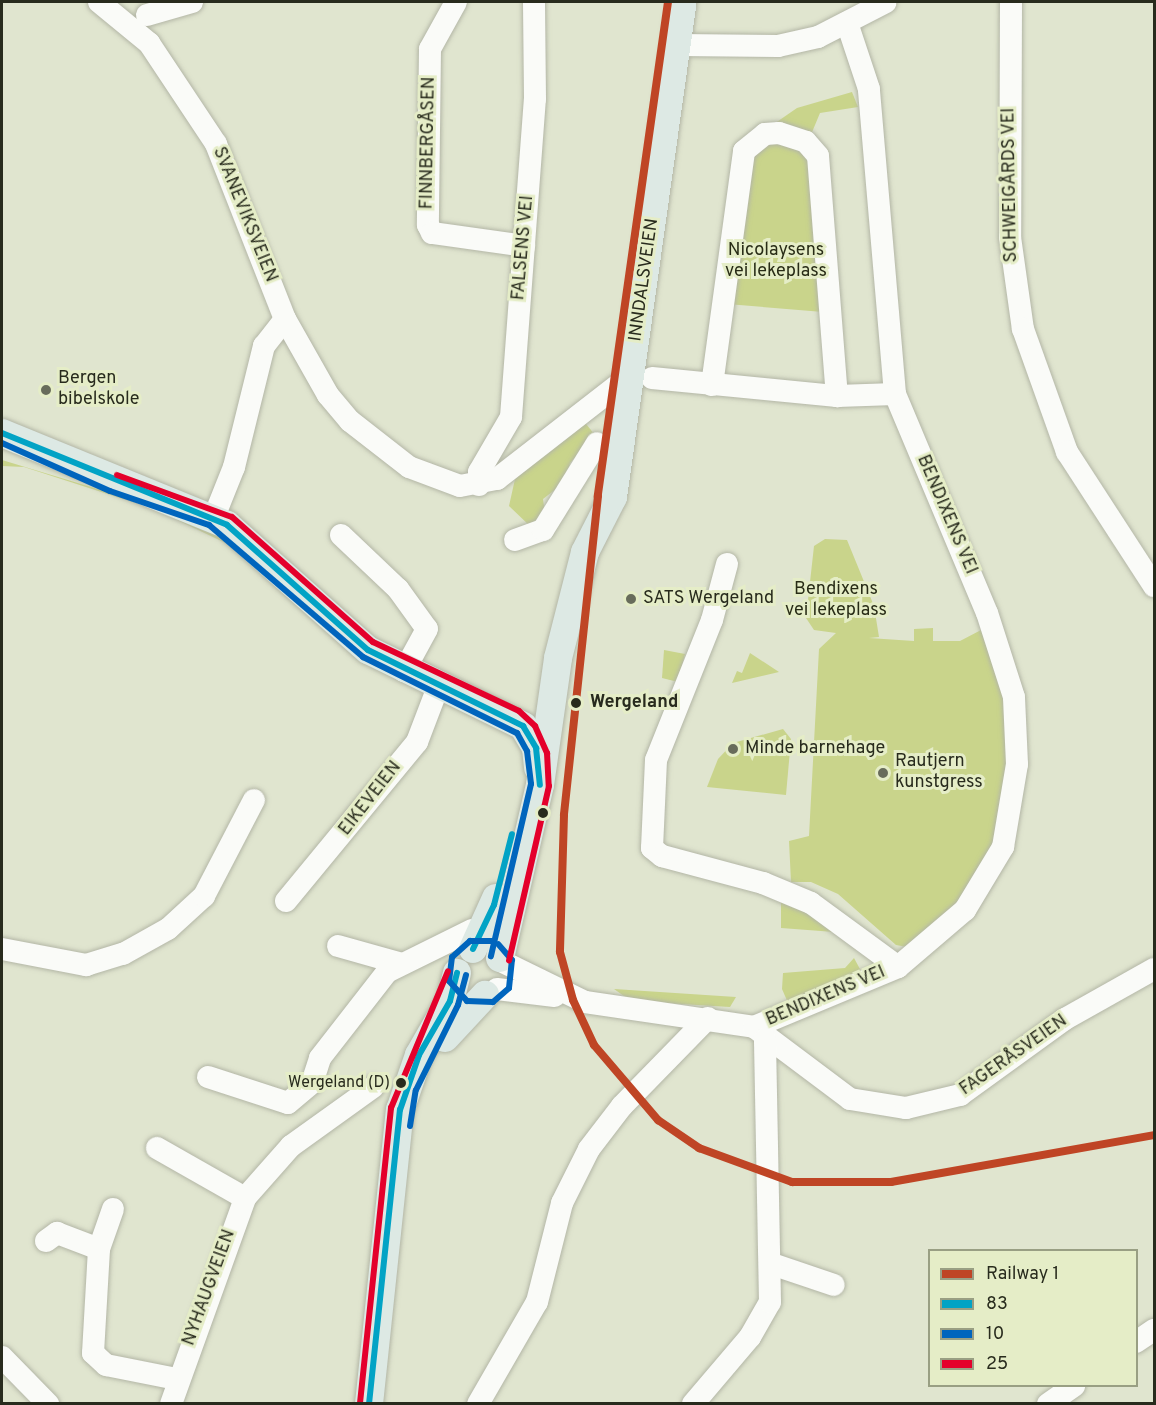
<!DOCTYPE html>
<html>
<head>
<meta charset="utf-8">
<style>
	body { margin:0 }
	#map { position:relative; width:1156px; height:1405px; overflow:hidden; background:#e0e5cf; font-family:Overpass,sans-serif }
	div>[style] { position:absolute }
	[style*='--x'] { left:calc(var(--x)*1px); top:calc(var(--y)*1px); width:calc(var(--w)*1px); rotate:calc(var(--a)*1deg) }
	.green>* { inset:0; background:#c9d48b }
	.roads { filter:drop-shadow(0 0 2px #b3b6a6) drop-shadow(0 0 2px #b3b6a6) }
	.minor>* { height:22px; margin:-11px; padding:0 11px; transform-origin:11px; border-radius:11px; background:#fafbf8 }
	.major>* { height:28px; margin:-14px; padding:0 14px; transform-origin:14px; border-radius:14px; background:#dde9e4 }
	.bus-1>* { height:6px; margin:-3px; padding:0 3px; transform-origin:3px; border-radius:3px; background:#02a3c5 }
	.bus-2>* { height:6px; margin:-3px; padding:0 3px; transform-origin:3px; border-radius:3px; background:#0065bd }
	.bus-3>* { height:6px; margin:-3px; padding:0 3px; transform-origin:3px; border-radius:3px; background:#e4002b }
	.rail-1>* { height:8px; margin:-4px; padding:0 4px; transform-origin:4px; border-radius:4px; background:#bf4525 }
	.dots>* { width:16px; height:16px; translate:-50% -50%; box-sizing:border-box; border:3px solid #e5edc7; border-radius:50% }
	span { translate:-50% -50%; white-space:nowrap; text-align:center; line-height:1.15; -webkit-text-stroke:6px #e5edc7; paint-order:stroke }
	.bus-label { font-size:16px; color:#282b1d }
	.right { translate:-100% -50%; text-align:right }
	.street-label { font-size:18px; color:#282b1d }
	.park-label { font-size:18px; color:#282c16 }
	.poi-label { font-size:18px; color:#282b1d }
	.left { translate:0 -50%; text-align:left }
	.stop-label { font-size:18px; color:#282b1d; font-weight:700 }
	.frame { position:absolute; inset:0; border:3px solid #282b1d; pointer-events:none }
	.legend { position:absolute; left:928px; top:1249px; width:210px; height:138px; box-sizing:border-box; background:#e5edc7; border:2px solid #999f83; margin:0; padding:8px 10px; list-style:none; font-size:18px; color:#282b1d }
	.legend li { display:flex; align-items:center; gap:12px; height:30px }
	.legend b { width:30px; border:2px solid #999f83 }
</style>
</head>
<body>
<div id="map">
	<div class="green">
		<i style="clip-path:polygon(852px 92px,858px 107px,820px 113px,810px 137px,768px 128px,797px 108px)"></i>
		<i style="clip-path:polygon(779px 143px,810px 155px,823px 312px,727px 304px,746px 169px,758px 147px)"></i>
		<i style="clip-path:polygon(582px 419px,595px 435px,570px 463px,565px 482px,543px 499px,545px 513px,531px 527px,509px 506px,515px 479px)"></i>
		<i style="clip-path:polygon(2px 460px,167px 510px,203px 526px,234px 547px,154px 509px,24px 467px,2px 466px)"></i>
		<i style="clip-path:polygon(825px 539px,847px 540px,874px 606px,879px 637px,869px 638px,914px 641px,914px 629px,933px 628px,933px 641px,960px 641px,983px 629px,1004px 699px,1009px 743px,1001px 828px,963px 903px,907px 947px,896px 945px,838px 894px,811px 882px,791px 882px,789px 841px,809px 836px,819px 649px,836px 633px,814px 630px,806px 618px,814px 546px)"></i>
		<i style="clip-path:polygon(664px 650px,685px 654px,678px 682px,662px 678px)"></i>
		<i style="clip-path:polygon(750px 653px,779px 672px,732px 683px,737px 671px,742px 673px)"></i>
		<i style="clip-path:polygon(783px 729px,791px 739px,786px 795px,707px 787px,718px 759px,733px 743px)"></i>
		<i style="clip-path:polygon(781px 901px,804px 908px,834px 932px,781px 928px)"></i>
		<i style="clip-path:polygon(854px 958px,861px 971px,789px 1005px,782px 989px,783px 973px,845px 968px)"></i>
		<i style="clip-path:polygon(614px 989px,736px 997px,730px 1007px,631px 1001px)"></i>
	</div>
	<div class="roads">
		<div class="minor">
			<i style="--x:99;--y:2;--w:65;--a:39.4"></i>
			<i style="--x:149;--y:43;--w:121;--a:56.4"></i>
			<i style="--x:216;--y:144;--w:188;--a:68.5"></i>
			<i style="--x:285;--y:319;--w:87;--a:60.5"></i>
			<i style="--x:328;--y:395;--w:34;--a:50"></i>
			<i style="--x:350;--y:421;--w:75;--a:37.9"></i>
			<i style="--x:409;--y:467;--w:54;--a:20.4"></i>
			<i style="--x:460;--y:486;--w:38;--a:-11"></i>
			<i style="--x:497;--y:479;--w:172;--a:-37.9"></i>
			<i style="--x:456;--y:2;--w:54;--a:119"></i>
			<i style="--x:430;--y:49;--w:176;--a:90.7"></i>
			<i style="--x:428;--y:225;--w:9;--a:63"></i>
			<i style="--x:432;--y:233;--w:93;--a:8"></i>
			<i style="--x:1011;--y:2;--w:235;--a:90.2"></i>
			<i style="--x:1010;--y:237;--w:93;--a:82"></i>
			<i style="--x:1023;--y:329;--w:131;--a:70.3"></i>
			<i style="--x:1067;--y:452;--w:160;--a:57"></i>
			<i style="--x:147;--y:15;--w:47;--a:-16.1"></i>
			<i style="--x:678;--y:45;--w:100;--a:0.6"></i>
			<i style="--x:778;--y:46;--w:41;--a:-12.7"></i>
			<i style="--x:818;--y:37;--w:76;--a:-27.2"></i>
			<i style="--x:652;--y:378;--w:186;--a:5.6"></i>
			<i style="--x:837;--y:396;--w:58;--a:-2"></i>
			<i style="--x:712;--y:385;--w:236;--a:-82.2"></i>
			<i style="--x:744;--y:151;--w:27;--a:-39"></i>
			<i style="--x:765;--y:134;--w:14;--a:-4"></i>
			<i style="--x:779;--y:133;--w:28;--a:18"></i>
			<i style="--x:806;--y:142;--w:18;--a:49"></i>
			<i style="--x:818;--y:156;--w:241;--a:85.5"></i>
			<i style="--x:479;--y:485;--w:13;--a:-90"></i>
			<i style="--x:479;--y:472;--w:64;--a:-59.8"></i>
			<i style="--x:511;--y:417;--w:319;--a:-85.7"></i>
			<i style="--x:535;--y:99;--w:97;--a:-90.6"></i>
			<i style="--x:214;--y:517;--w:54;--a:-68.2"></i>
			<i style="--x:234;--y:467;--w:125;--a:-76.1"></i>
			<i style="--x:264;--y:346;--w:34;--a:-52"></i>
			<i style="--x:341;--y:535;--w:79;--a:43.5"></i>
			<i style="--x:398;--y:589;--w:49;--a:54.1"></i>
			<i style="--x:427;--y:629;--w:48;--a:118.7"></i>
			<i style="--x:515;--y:540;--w:30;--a:-20"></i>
			<i style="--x:543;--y:530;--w:102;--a:-58.2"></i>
			<i style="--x:727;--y:564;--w:58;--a:105"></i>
			<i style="--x:712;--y:620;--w:151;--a:111.8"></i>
			<i style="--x:656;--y:760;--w:88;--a:92.6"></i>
			<i style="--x:652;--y:848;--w:13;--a:39"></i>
			<i style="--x:662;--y:856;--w:105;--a:15"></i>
			<i style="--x:763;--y:883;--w:52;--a:22.6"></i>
			<i style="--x:811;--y:903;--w:108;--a:36.3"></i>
			<i style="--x:286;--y:901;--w:206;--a:-50.5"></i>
			<i style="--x:417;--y:742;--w:59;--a:-69.1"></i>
			<i style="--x:338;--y:946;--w:66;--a:15.7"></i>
			<i style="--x:2;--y:949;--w:86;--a:10.8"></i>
			<i style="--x:86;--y:965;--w:39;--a:-17"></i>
			<i style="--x:123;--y:954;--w:51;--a:-29.1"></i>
			<i style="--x:168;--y:929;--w:49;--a:-42.5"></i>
			<i style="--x:204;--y:896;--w:108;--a:-62.5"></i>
			<i style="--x:503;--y:962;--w:91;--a:26"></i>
			<i style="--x:585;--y:1002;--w:171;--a:8.4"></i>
			<i style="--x:754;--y:1027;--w:120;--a:36.9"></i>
			<i style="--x:850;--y:1099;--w:57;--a:9.1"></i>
			<i style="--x:906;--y:1108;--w:56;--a:-13.5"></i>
			<i style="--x:960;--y:1095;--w:130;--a:-35.9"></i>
			<i style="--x:1065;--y:1019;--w:102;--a:-29.3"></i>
			<i style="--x:497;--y:989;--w:58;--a:6.9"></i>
			<i style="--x:754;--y:1027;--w:156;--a:-22.6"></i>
			<i style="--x:898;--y:967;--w:88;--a:-40.4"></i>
			<i style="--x:965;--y:910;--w:74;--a:-58.9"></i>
			<i style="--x:1003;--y:847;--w:84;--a:-80.4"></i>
			<i style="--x:1017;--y:764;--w:67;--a:-92.6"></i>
			<i style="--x:1014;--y:697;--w:88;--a:-107.8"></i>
			<i style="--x:987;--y:613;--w:238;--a:-112.8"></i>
			<i style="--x:895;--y:394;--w:306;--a:-94.9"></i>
			<i style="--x:869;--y:89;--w:70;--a:-108.4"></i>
			<i style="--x:208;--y:1077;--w:84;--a:18"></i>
			<i style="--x:288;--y:1103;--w:31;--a:-40"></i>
			<i style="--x:312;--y:1083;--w:26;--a:-72"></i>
			<i style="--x:320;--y:1058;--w:109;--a:-52.1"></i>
			<i style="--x:387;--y:972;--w:95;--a:-26.3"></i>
			<i style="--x:157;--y:1148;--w:101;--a:29.6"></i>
			<i style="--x:113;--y:1209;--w:42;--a:109.3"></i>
			<i style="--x:99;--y:1249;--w:104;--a:93.3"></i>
			<i style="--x:93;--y:1353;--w:18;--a:43"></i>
			<i style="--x:106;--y:1365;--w:72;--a:11.2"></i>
			<i style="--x:46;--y:1241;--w:14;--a:-36"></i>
			<i style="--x:57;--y:1233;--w:45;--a:20.9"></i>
			<i style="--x:772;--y:1264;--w:65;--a:18.7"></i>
			<i style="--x:1136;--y:1342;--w:22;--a:-34"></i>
			<i style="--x:2;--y:1357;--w:66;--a:45.6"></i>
			<i style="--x:171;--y:1404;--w:219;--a:-70.2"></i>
			<i style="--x:245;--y:1198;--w:69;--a:-48.5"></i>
			<i style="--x:291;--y:1146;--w:101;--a:-35.7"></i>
			<i style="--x:478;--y:1404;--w:118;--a:-60"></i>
			<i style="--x:537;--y:1302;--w:102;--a:-75.8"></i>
			<i style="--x:562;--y:1203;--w:60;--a:-63.4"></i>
			<i style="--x:589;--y:1149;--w:54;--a:-52.5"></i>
			<i style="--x:622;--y:1106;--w:123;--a:-45.7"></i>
			<i style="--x:693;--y:1404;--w:88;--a:-49.6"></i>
			<i style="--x:750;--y:1337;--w:40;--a:-60.3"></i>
			<i style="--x:770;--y:1302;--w:263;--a:-91.1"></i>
			<i style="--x:1048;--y:1404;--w:32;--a:-35"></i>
		</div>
		<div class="major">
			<i style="--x:2;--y:433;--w:243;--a:22.2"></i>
			<i style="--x:227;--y:525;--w:188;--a:41.6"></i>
			<i style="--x:368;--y:650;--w:173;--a:26.1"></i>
			<i style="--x:523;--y:726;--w:26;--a:59"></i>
			<i style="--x:536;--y:748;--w:20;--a:84"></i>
			<i style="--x:473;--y:949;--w:56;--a:-65.7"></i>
			<i style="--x:500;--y:958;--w:178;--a:-77"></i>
			<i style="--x:540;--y:785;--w:128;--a:-81.9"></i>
			<i style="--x:558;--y:658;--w:109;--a:-75.7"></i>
			<i style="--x:585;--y:552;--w:62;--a:-63"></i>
			<i style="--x:613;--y:497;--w:500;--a:-82"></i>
			<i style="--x:445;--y:1038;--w:59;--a:-47.1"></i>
			<i style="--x:369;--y:1404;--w:296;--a:-84"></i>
			<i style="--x:400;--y:1110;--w:58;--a:-70.9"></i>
			<i style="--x:419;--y:1055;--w:62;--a:-60.1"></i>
			<i style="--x:450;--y:1001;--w:29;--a:-76"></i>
		</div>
	</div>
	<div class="bus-1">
		<i style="--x:2;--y:433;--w:243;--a:22.2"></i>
		<i style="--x:227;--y:525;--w:188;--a:41.6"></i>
		<i style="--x:368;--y:650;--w:173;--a:26.1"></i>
		<i style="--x:523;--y:726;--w:26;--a:59"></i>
		<i style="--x:536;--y:748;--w:37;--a:84"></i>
		<i style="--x:473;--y:949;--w:49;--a:-64.5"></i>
		<i style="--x:494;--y:905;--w:73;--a:-75.8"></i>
		<i style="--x:369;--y:1404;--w:296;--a:-84"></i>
		<i style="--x:400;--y:1110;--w:58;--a:-70.9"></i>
		<i style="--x:419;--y:1055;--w:62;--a:-60.1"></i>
		<i style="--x:450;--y:1001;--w:29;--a:-76"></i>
	</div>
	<div class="bus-2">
		<i style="--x:2;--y:443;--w:118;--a:24"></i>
		<i style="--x:110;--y:491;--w:105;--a:19"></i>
		<i style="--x:209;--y:525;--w:203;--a:40.6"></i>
		<i style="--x:363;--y:657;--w:172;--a:26.3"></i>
		<i style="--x:517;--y:733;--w:21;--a:61"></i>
		<i style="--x:527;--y:751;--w:33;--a:83"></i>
		<i style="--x:531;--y:784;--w:177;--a:103.1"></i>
		<i style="--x:493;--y:941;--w:23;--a:180"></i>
		<i style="--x:470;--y:941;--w:24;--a:138"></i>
		<i style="--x:452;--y:957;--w:24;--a:97"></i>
		<i style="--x:449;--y:981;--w:27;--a:48"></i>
		<i style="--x:467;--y:1001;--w:26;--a:2"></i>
		<i style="--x:493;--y:1002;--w:21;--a:-41"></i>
		<i style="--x:509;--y:988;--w:28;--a:-84"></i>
		<i style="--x:512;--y:960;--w:21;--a:-131"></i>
		<i style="--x:410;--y:1126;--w:36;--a:-81"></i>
		<i style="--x:416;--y:1090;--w:95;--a:-63.7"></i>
		<i style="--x:458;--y:1005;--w:31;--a:-75"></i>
	</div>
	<div class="bus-3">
		<i style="--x:117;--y:475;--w:122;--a:20.1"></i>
		<i style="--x:232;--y:517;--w:188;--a:41.6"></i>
		<i style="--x:373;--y:642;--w:161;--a:25.3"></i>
		<i style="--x:519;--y:711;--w:22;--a:43"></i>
		<i style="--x:535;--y:726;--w:30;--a:66"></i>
		<i style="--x:547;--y:753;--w:33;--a:87"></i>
		<i style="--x:549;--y:786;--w:179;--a:102.9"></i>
		<i style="--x:360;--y:1403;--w:297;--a:-84"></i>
		<i style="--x:391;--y:1108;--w:148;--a:-67.4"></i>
	</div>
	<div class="rail-1">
		<i style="--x:668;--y:2;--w:499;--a:98.1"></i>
		<i style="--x:598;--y:496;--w:321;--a:96.1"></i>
		<i style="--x:564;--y:815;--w:137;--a:91.7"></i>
		<i style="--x:560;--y:952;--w:50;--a:74.8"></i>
		<i style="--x:573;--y:1000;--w:50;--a:65"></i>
		<i style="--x:594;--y:1045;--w:99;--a:49.5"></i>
		<i style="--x:658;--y:1120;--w:50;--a:34.3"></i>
		<i style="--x:699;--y:1148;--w:99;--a:20.1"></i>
		<i style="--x:792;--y:1182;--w:99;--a:0"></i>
		<i style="--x:891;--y:1182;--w:267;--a:-10.1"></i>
	</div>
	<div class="dots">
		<i style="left:46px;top:390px;background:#686c5b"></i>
		<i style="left:631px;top:599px;background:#686c5b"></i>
		<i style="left:576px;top:703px;background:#282b1d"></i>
		<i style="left:733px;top:749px;background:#686c5b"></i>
		<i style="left:883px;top:773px;background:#686c5b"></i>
		<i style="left:543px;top:813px;background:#282b1d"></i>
		<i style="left:401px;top:1083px;background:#282b1d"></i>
	</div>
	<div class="bus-label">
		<span class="right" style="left:390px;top:1083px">Wergeland (D)</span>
	</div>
	<div class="street-label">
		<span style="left:429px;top:143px;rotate:-89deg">FINNBERGÅSEN</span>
		<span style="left:1011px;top:185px;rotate:-91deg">SCHWEIGÅRDS VEI</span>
		<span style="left:244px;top:215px;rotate:68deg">SVANEVIKSVEIEN</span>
		<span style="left:524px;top:248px;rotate:-85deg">FALSENS VEI</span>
		<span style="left:645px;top:280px;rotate:-82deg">INNDALSVEIEN</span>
		<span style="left:946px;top:515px;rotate:67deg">BENDIXENS VEI</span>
		<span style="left:371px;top:799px;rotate:-52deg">EIKEVEIEN</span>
		<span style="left:826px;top:997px;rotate:-23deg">BENDIXENS VEI</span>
		<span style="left:1014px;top:1056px;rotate:-35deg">FAGERÅSVEIEN</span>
		<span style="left:210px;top:1288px;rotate:-70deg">NYHAUGVEIEN</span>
	</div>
	<div class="park-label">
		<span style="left:776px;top:262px">Nicolaysens<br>vei lekeplass</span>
		<span style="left:836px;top:601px">Bendixens<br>vei lekeplass</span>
	</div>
	<div class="poi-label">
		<span class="left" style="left:58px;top:390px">Bergen<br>bibelskole</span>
		<span class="left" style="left:643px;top:599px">SATS Wergeland</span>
		<span class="left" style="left:745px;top:749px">Minde barnehage</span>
		<span class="left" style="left:895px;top:773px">Rautjern<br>kunstgress</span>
	</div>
	<div class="stop-label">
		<span class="left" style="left:590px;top:703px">Wergeland</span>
	</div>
	<div class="frame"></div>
	<ul class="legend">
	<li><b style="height:8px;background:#bf4525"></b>Railway 1</li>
	<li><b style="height:8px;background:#02a3c5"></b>83</li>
	<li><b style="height:8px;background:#0065bd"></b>10</li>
	<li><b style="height:8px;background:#e4002b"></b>25</li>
	</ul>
</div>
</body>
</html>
